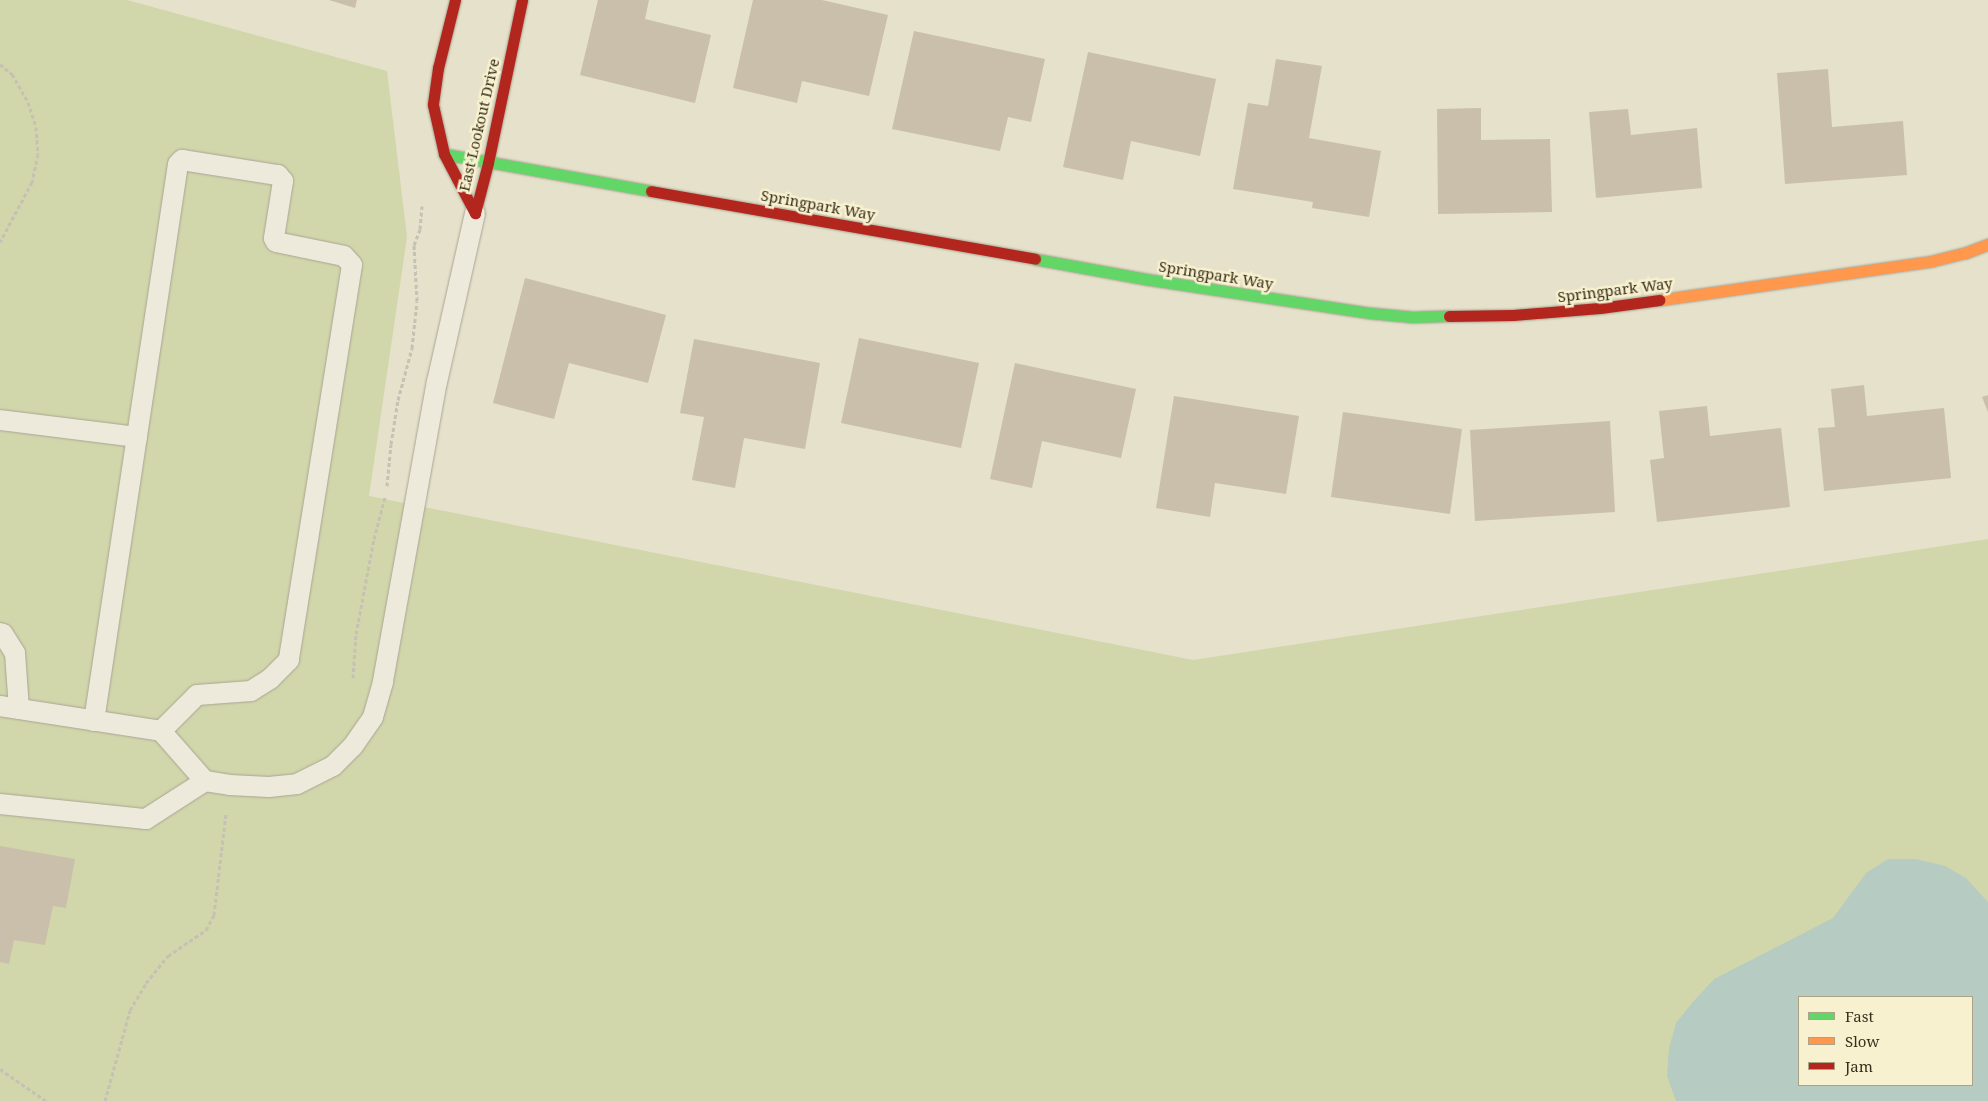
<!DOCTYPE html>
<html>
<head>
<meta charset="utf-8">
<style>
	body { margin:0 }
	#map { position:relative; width:1988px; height:1101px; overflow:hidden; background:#e5e1ca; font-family:"Noto Serif",serif }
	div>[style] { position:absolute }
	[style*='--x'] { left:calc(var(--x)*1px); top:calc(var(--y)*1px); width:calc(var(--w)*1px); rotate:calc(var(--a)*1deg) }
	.green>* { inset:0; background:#d1d7ab }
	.water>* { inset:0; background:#b6cbc1 }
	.building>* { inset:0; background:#cabfab }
	.path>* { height:3px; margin-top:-1.5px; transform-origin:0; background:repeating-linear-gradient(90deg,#c5c1b3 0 4px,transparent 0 6.5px) }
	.roads { filter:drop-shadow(0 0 1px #aaa494) drop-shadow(0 0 1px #aaa494) }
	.lane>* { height:20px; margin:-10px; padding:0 10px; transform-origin:10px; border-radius:10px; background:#edeadc }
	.fast>* { height:11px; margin:-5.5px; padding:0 5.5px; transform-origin:5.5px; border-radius:5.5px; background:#63d668 }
	.slow>* { height:11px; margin:-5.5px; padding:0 5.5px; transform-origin:5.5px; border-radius:5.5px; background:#ff974d }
	.jam>* { height:11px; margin:-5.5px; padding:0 5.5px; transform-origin:5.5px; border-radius:5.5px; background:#b3261e }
	span { translate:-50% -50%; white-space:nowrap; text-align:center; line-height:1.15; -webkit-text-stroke:5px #f8f1cf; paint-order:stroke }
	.street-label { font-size:15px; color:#392e1b }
	.legend { position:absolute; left:1798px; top:996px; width:175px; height:90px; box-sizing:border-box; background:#f8f1cf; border:1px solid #aca387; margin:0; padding:6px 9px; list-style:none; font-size:15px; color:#392e1b }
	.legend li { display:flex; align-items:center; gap:10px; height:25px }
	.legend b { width:25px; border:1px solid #aca387 }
</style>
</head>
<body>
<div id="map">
	<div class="green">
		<i style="clip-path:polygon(evenodd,0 0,127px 0,387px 71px,407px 237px,369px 496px,1193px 660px,1988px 539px,1988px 1101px,0 1101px,0 0,1799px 997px,1972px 997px,1972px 1085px,1799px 1085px,1799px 997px)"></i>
	</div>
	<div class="water">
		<i style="clip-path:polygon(evenodd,1888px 859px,1916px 859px,1945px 866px,1966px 878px,1988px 902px,1988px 1101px,1676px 1101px,1667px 1076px,1669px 1048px,1676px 1023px,1692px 1003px,1714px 979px,1833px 918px,1866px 873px,1888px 859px,1799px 997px,1972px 997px,1972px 1085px,1799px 1085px,1799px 997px)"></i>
	</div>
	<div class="building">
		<i style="clip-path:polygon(329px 0,357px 0,355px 8px)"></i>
		<i style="clip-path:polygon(598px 0,649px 0,645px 19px,711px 35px,695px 103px,580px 75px)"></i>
		<i style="clip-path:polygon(753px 0,822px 0,888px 15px,869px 96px,802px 81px,797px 103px,733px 88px)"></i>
		<i style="clip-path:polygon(914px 31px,1045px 59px,1031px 122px,1008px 117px,1000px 151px,892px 129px)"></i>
		<i style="clip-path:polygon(1088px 52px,1216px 79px,1200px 156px,1131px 141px,1123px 180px,1063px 167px)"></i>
		<i style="clip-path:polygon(1276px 59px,1322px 66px,1309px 138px,1381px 151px,1369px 217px,1312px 208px,1313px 202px,1233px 189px,1248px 103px,1268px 106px)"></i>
		<i style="clip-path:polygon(1828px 69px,1832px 127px,1903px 121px,1907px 175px,1785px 184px,1777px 73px)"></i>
		<i style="clip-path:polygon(1481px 108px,1481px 140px,1550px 139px,1552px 212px,1438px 214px,1437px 109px)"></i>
		<i style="clip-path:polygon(1628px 109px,1631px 135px,1697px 128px,1702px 188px,1596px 198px,1589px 112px)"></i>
		<i style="clip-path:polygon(525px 278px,666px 315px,648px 383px,569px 363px,554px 419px,493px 403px)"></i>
		<i style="clip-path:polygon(859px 338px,979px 363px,961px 448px,841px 423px)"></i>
		<i style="clip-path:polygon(694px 339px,820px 363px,805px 449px,744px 438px,735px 488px,692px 480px,704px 417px,680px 413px)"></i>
		<i style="clip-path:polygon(1015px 363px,1136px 389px,1121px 458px,1042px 441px,1032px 488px,990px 479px)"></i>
		<i style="clip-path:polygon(1864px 385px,1867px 416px,1944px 408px,1951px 478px,1824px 491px,1818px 428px,1835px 427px,1831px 389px)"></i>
		<i style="clip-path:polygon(1988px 395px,1988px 412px,1982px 397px)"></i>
		<i style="clip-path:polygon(1174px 396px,1299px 416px,1286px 494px,1215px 483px,1210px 517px,1156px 508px)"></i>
		<i style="clip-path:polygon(1707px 406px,1710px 436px,1781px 428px,1790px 507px,1657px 522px,1650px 460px,1664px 458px,1659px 411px)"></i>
		<i style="clip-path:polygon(1343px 412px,1462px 429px,1450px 514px,1331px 497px)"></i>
		<i style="clip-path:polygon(1610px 421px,1615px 512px,1475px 521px,1470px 430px)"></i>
		<i style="clip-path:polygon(0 846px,75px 859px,66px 908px,53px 906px,45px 945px,14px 940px,9px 964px,0 962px)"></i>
	</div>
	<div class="path">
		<i style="--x:0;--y:64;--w:16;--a:40"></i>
		<i style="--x:12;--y:74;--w:32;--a:60"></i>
		<i style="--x:28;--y:102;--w:26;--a:72"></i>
		<i style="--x:36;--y:127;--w:27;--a:86"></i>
		<i style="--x:38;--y:154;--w:29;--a:102"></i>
		<i style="--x:32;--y:182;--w:68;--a:118.1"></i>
		<i style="--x:387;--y:486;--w:42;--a:-84.6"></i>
		<i style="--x:391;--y:444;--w:45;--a:-81"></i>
		<i style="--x:398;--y:400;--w:54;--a:-74.9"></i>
		<i style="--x:412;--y:348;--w:47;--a:-83.9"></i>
		<i style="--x:417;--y:301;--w:56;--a:-93.1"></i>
		<i style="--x:414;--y:245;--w:17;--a:-69"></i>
		<i style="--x:420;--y:229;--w:23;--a:-85"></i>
		<i style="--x:353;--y:678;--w:44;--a:-86.1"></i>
		<i style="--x:356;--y:634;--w:97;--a:-79.3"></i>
		<i style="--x:374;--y:539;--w:43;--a:-75.3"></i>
		<i style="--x:0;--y:1069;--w:56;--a:34.8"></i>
		<i style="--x:105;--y:1101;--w:94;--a:-74.6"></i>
		<i style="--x:130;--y:1010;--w:31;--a:-59"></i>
		<i style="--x:146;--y:983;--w:35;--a:-51"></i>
		<i style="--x:168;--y:956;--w:46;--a:-34.4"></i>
		<i style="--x:206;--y:930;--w:17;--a:-62"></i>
		<i style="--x:214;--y:915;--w:103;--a:-83.3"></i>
	</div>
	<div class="roads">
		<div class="lane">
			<i style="--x:0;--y:420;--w:138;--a:7.1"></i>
			<i style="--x:0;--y:633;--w:3;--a:18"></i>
			<i style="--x:3;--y:634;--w:22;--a:58"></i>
			<i style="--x:15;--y:653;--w:56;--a:85.9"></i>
			<i style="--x:0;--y:706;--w:163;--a:8.8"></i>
			<i style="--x:161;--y:731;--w:67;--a:48.7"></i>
			<i style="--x:205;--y:781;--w:25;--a:9"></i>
			<i style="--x:230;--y:785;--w:39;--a:3"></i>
			<i style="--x:269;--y:787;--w:28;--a:-6"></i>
			<i style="--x:297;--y:784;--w:40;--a:-26.6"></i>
			<i style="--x:333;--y:766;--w:28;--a:-45"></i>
			<i style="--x:353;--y:746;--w:35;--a:-55"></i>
			<i style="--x:373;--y:717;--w:37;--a:-74"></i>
			<i style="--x:383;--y:681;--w:304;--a:-79.8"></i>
			<i style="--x:437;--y:382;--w:173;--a:-77.3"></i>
			<i style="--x:94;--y:721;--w:563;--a:-81.42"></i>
			<i style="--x:178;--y:164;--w:6;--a:-45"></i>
			<i style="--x:182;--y:160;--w:97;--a:8.9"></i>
			<i style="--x:278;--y:175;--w:8;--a:50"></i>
			<i style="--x:283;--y:181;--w:58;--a:99"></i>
			<i style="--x:274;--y:238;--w:4;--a:63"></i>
			<i style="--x:276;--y:242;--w:69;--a:11.6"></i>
			<i style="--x:344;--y:256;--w:12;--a:48"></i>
			<i style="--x:352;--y:265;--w:400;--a:99.1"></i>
			<i style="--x:289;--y:660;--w:27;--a:135"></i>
			<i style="--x:270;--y:679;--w:22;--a:148"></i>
			<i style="--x:251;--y:691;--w:54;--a:175.8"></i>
			<i style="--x:197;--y:695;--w:51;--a:135"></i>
			<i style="--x:0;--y:804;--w:147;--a:5.9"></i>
			<i style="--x:146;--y:819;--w:70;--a:-32.8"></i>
		</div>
		<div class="fast">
			<i style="--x:444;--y:154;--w:210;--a:10.1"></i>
			<i style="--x:1035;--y:259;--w:112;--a:10.3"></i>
			<i style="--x:1145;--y:279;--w:228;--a:8.6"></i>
			<i style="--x:1370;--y:313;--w:43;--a:5.3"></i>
			<i style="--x:1413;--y:317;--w:36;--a:-2"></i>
		</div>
		<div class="slow">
			<i style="--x:1659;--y:300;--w:276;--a:-8.1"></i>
			<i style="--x:1932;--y:261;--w:34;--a:-14"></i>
			<i style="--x:1965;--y:253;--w:25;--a:-21"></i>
		</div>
		<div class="jam">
			<i style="--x:455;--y:0;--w:70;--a:104"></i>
			<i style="--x:438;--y:68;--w:37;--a:98"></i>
			<i style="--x:433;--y:105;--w:50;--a:77.3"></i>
			<i style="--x:444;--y:154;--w:67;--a:62.3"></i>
			<i style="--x:651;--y:191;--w:390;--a:10"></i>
			<i style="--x:475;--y:213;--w:52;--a:-75.4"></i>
			<i style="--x:488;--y:163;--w:167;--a:-78.2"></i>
			<i style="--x:1449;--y:316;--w:64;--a:-0.9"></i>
			<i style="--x:1513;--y:315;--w:87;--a:-4.6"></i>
			<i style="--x:1600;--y:308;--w:60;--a:-7.7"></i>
		</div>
	</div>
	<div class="street-label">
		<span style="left:479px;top:125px;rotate:-77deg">East Lookout Drive</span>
		<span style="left:818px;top:205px;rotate:10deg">Springpark Way</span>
		<span style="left:1216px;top:275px;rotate:9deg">Springpark Way</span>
		<span style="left:1615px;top:290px;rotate:-7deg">Springpark Way</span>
	</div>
	<ul class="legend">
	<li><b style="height:6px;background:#63d668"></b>Fast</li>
	<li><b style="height:6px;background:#ff974d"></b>Slow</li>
	<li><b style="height:6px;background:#b3261e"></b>Jam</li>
	</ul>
</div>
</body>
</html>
